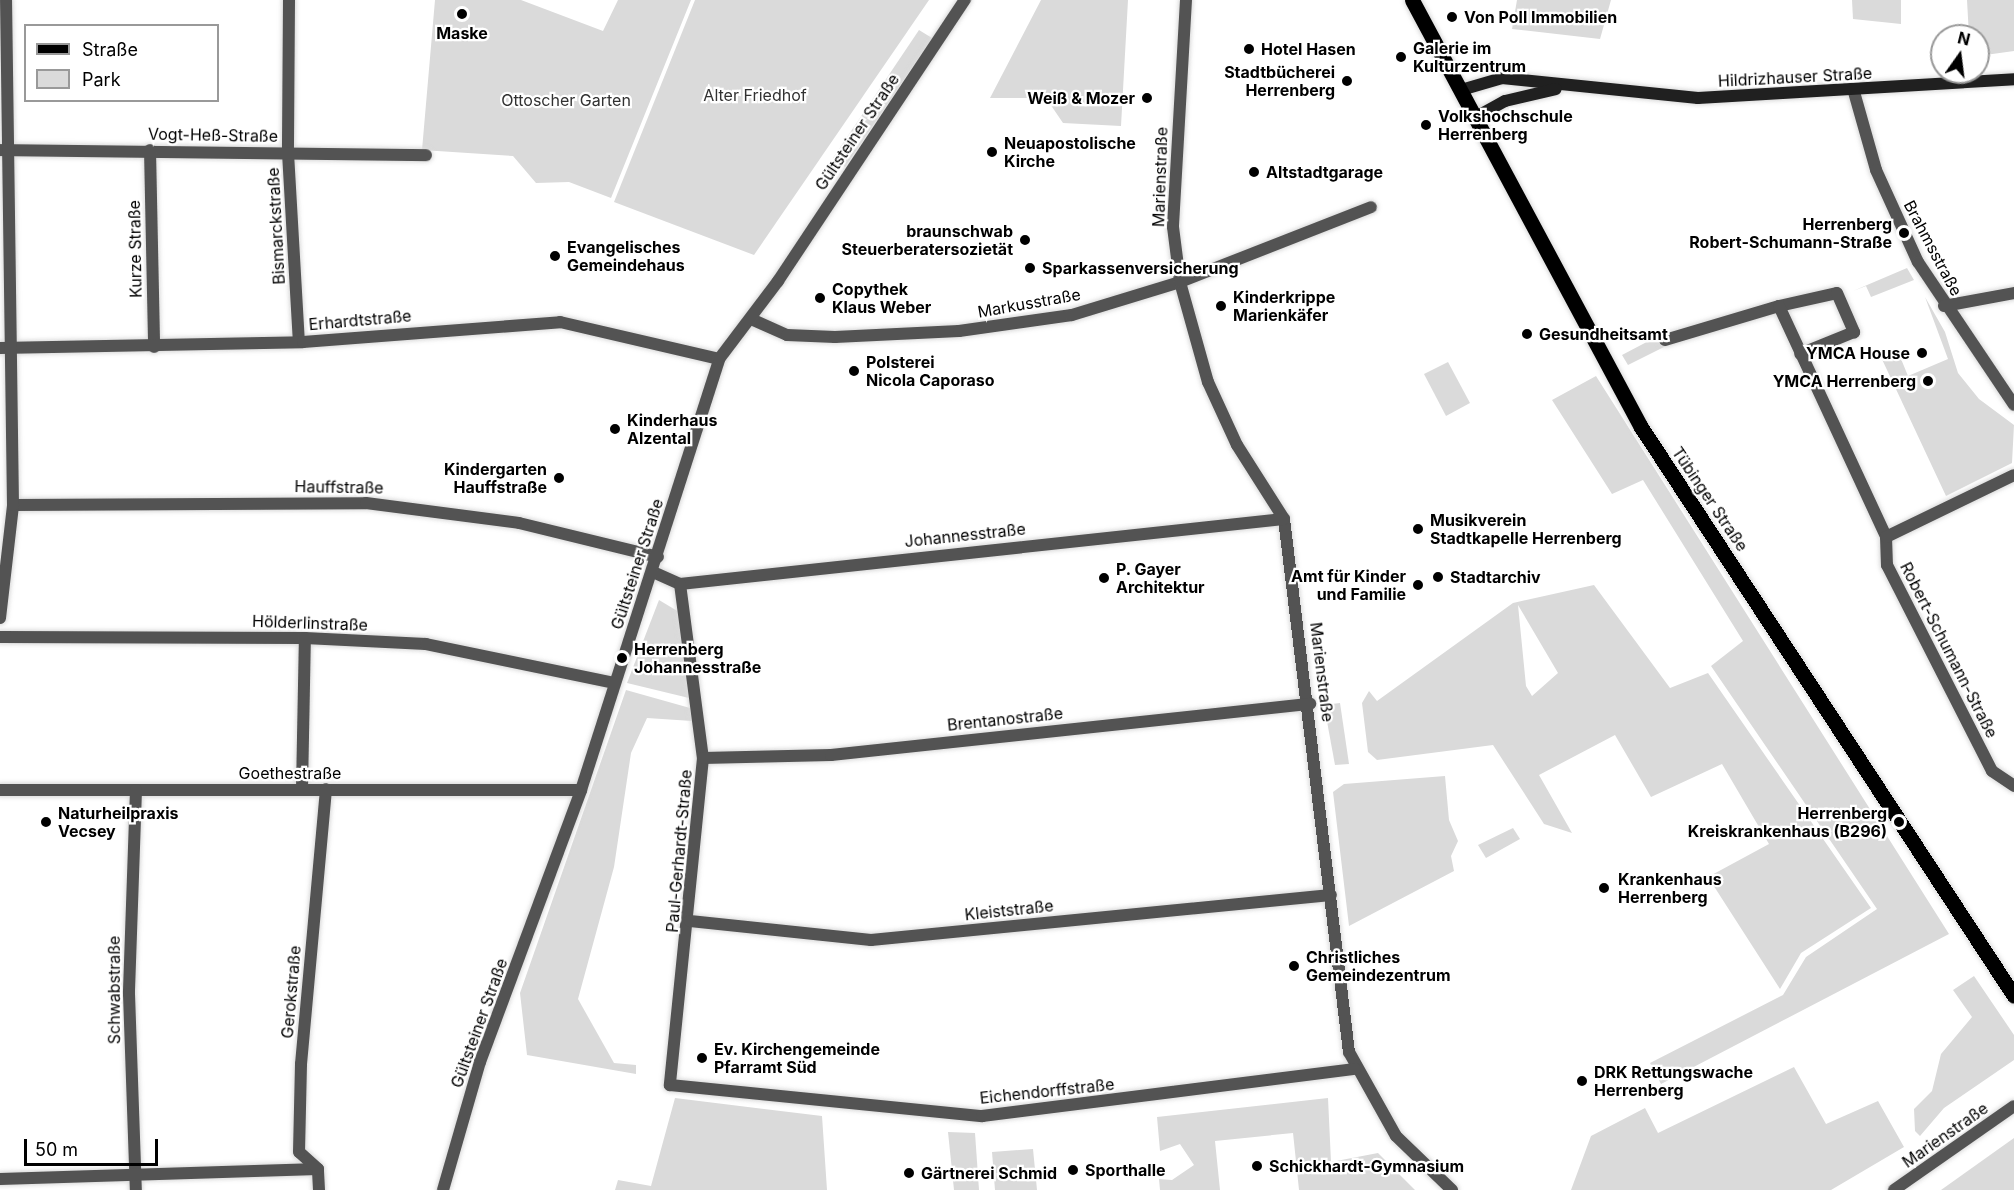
<!DOCTYPE html>
<html>
<head>
<meta charset="utf-8">
<style>
	body { margin:0 }
	#map { position:relative; width:2014px; height:1190px; overflow:hidden; background:#fff; font-family:Inter,sans-serif }
	div>[style] { position:absolute }
	[style*='--x'] { left:calc(var(--x)*1px); top:calc(var(--y)*1px); width:calc(var(--w)*1px); rotate:calc(var(--a)*1deg) }
	.green>* { inset:0; background:#dadada }
	.roads { filter:drop-shadow(0 0 2px #dbdbdb) drop-shadow(0 0 2px #dbdbdb) }
	.street>* { height:12px; margin:-6px; padding:0 6px; transform-origin:6px; border-radius:6px; background:#535353 }
	.secondary>* { height:12px; margin:-6px; padding:0 6px; transform-origin:6px; border-radius:6px; background:#202020 }
	.primary>* { height:15px; margin:-7.5px; padding:0 7.5px; transform-origin:7.5px; border-radius:7.5px; background:#000 }
	.dots>* { width:16px; height:16px; translate:-50% -50%; box-sizing:border-box; border:3px solid #fff; border-radius:50% }
	span { translate:-50% -50%; white-space:nowrap; text-align:center; line-height:1.15; -webkit-text-stroke:4.5px #fff; paint-order:stroke }
	.poi-label { font-size:16px; color:#000; font-weight:700 }
	.left { translate:0 -50%; text-align:left }
	.right { translate:-100% -50%; text-align:right }
	.street-label { font-size:16px; color:#000 }
	.park-label { font-size:16px; color:#313131 }
	.legend { position:absolute; left:24px; top:24px; width:195px; height:78px; box-sizing:border-box; background:#fff; border:2px solid #999; margin:0; padding:8px 10px; list-style:none; font-size:18px; color:#000 }
	.legend li { display:flex; align-items:center; gap:12px; height:30px }
	.legend b { width:30px; border:2px solid #999 }
	.north { position:absolute; left:1930px; top:24px; width:60px; height:60px; box-sizing:border-box; background:#fff; border:2px solid #999; border-radius:50%; rotate:14deg; font-size:16px; font-weight:700; line-height:24px; text-align:center; color:#000 }
	.north::after { content:''; display:block; margin:auto; width:21px; height:27px; background:#000; clip-path:polygon(50% 0,100% 100%,50% 72%,0 100%) }
	.scale { position:absolute; left:24px; top:1139px; width:134px; height:27px; box-sizing:border-box; border:3px solid #000; border-top:0; padding-left:8px; font-size:18px; line-height:21px; white-space:nowrap; color:#000; -webkit-text-stroke:4px #fff; paint-order:stroke }
</style>
</head>
<body>
<div id="map">
	<div class="green">
		<i style="clip-path:polygon(435px 0,521px 0,603px 31px,618px 0,691px 0,611px 198px,569px 182px,536px 183px,513px 156px,422px 150px)"></i>
		<i style="clip-path:polygon(695px 0,929px 0,754px 255px,614px 202px)"></i>
		<i style="clip-path:polygon(1041px 0,1128px 0,1121px 126px,1063px 123px,1046px 98px,990px 98px)"></i>
		<i style="clip-path:polygon(1517px 0,1611px 0,1600px 39px,1512px 29px)"></i>
		<i style="clip-path:polygon(1852px 0,1901px 0,1901px 24px,1853px 19px)"></i>
		<i style="clip-path:polygon(1967px 0,2014px 0,2014px 51px,1978px 56px,1978px 36px,1969px 36px)"></i>
		<i style="clip-path:polygon(919px 30px,932px 38px,845px 167px,833px 158px)"></i>
		<i style="clip-path:polygon(1907px 268px,1914px 280px,1871px 297px,1866px 286px,1853px 291px)"></i>
		<i style="clip-path:polygon(1925px 297px,1945px 332px,1958px 373px,1979px 399px,2014px 425px,2012px 463px,1946px 496px,1880px 355px,1897px 349px,1908px 376px,1948px 359px)"></i>
		<i style="clip-path:polygon(1660px 335px,1666px 346px,1628px 365px,1622px 355px)"></i>
		<i style="clip-path:polygon(1448px 362px,1470px 403px,1446px 416px,1424px 374px)"></i>
		<i style="clip-path:polygon(1596px 376px,1949px 934px,1661px 1084px,1650px 1063px,1783px 995px,1806px 957px,1877px 909px,1711px 666px,1743px 641px,1643px 480px,1612px 494px,1552px 400px)"></i>
		<i style="clip-path:polygon(evenodd,1594px 585px,1670px 688px,1708px 673px,1871px 908px,1801px 953px,1780px 989px,1708px 877px,1769px 844px,1722px 764px,1651px 797px,1615px 735px,1539px 775px,1572px 833px,1544px 824px,1493px 745px,1377px 760px,1368px 752px,1362px 703px,1369px 691px,1377px 701px,1513px 603px,1594px 585px,1518px 605px,1558px 673px,1532px 696px,1526px 686px,1518px 605px)"></i>
		<i style="clip-path:polygon(659px 600px,679px 612px,689px 698px,627px 683px)"></i>
		<i style="clip-path:polygon(626px 690px,690px 708px,692px 721px,647px 718px,631px 753px,614px 867px,578px 999px,614px 1063px,636px 1065px,636px 1074px,527px 1055px,520px 993px)"></i>
		<i style="clip-path:polygon(1340px 703px,1349px 764px,1335px 765px,1324px 705px)"></i>
		<i style="clip-path:polygon(1445px 776px,1449px 820px,1458px 841px,1451px 856px,1454px 871px,1349px 926px,1333px 792px,1344px 784px)"></i>
		<i style="clip-path:polygon(1513px 828px,1520px 839px,1486px 858px,1478px 845px)"></i>
		<i style="clip-path:polygon(1974px 976px,2014px 1035px,2014px 1060px,1944px 1108px,1920px 1136px,1915px 1131px,1914px 1109px,1932px 1091px,1941px 1054px,1972px 1017px,1953px 990px)"></i>
		<i style="clip-path:polygon(1794px 1067px,1826px 1124px,1878px 1101px,1904px 1147px,1831px 1190px,1571px 1190px,1591px 1136px,1645px 1108px,1658px 1133px)"></i>
		<i style="clip-path:polygon(675px 1098px,822px 1116px,827px 1190px,615px 1190px,618px 1180px,651px 1186px)"></i>
		<i style="clip-path:polygon(1328px 1098px,1331px 1162px,1378px 1153px,1415px 1190px,1299px 1190px,1293px 1133px,1215px 1141px,1220px 1190px,1160px 1190px,1159px 1179px,1172px 1180px,1194px 1165px,1180px 1144px,1160px 1151px,1157px 1117px)"></i>
		<i style="clip-path:polygon(948px 1132px,975px 1133px,979px 1190px,954px 1190px)"></i>
		<i style="clip-path:polygon(2014px 1138px,2014px 1190px,1941px 1190px)"></i>
		<i style="clip-path:polygon(1033px 1149px,1037px 1190px,995px 1190px,992px 1152px)"></i>
	</div>
	<div class="roads">
		<div class="street">
			<i style="--x:289;--y:0;--w:153;--a:90.4"></i>
			<i style="--x:288;--y:153;--w:189;--a:86.7"></i>
			<i style="--x:1186;--y:0;--w:227;--a:93.3"></i>
			<i style="--x:1173;--y:227;--w:55;--a:82.7"></i>
			<i style="--x:1180;--y:282;--w:104;--a:74.4"></i>
			<i style="--x:1208;--y:382;--w:69;--a:65.3"></i>
			<i style="--x:1237;--y:445;--w:88;--a:57.6"></i>
			<i style="--x:1284;--y:519;--w:537;--a:83.05"></i>
			<i style="--x:1349;--y:1052;--w:96;--a:60.8"></i>
			<i style="--x:1396;--y:1136;--w:78;--a:44"></i>
			<i style="--x:1854;--y:92;--w:81;--a:74.2"></i>
			<i style="--x:1876;--y:170;--w:101;--a:65.5"></i>
			<i style="--x:1918;--y:262;--w:172;--a:56.1"></i>
			<i style="--x:0;--y:150;--w:426;--a:0.7"></i>
			<i style="--x:150;--y:150;--w:197;--a:88.8"></i>
			<i style="--x:1779;--y:306;--w:59;--a:-12.6"></i>
			<i style="--x:1837;--y:293;--w:43;--a:66.4"></i>
			<i style="--x:1854;--y:332;--w:58;--a:157.8"></i>
			<i style="--x:1944;--y:306;--w:71;--a:-10.5"></i>
			<i style="--x:751;--y:319;--w:39;--a:24"></i>
			<i style="--x:787;--y:335;--w:48;--a:2.4"></i>
			<i style="--x:835;--y:337;--w:124;--a:-2.8"></i>
			<i style="--x:959;--y:331;--w:114;--a:-8.1"></i>
			<i style="--x:1072;--y:315;--w:113;--a:-17"></i>
			<i style="--x:1180;--y:282;--w:205;--a:-21.4"></i>
			<i style="--x:1665;--y:340;--w:119;--a:-16.6"></i>
			<i style="--x:1779;--y:306;--w:255;--a:65.1"></i>
			<i style="--x:1886;--y:537;--w:28;--a:88"></i>
			<i style="--x:1887;--y:565;--w:231;--a:63"></i>
			<i style="--x:1992;--y:771;--w:27;--a:34"></i>
			<i style="--x:0;--y:348;--w:303;--a:-1.1"></i>
			<i style="--x:303;--y:342;--w:258;--a:-4.4"></i>
			<i style="--x:560;--y:322;--w:163;--a:13.1"></i>
			<i style="--x:13;--y:505;--w:353;--a:-0.3"></i>
			<i style="--x:366;--y:503;--w:154;--a:7.4"></i>
			<i style="--x:519;--y:523;--w:143;--a:13.7"></i>
			<i style="--x:1886;--y:537;--w:142;--a:-25.8"></i>
			<i style="--x:653;--y:572;--w:30;--a:24"></i>
			<i style="--x:680;--y:584;--w:607;--a:-6.14"></i>
			<i style="--x:680;--y:584;--w:176;--a:82.5"></i>
			<i style="--x:703;--y:758;--w:329;--a:95.8"></i>
			<i style="--x:670;--y:1085;--w:314;--a:5.7"></i>
			<i style="--x:982;--y:1116;--w:376;--a:-7.2"></i>
			<i style="--x:0;--y:618;--w:114;--a:-83.4"></i>
			<i style="--x:13;--y:505;--w:505;--a:-90.79"></i>
			<i style="--x:0;--y:637;--w:305;--a:0.2"></i>
			<i style="--x:305;--y:638;--w:121;--a:2.8"></i>
			<i style="--x:426;--y:644;--w:192;--a:11.7"></i>
			<i style="--x:703;--y:758;--w:128;--a:-1.3"></i>
			<i style="--x:831;--y:755;--w:482;--a:-6.1"></i>
			<i style="--x:302;--y:789;--w:151;--a:-88.9"></i>
			<i style="--x:0;--y:790;--w:581;--a:0"></i>
			<i style="--x:136;--y:790;--w:204;--a:92"></i>
			<i style="--x:129;--y:994;--w:196;--a:88"></i>
			<i style="--x:690;--y:921;--w:182;--a:6"></i>
			<i style="--x:871;--y:940;--w:462;--a:-5.6"></i>
			<i style="--x:0;--y:1179;--w:318;--a:-1.8"></i>
			<i style="--x:319;--y:1190;--w:21;--a:-93"></i>
			<i style="--x:318;--y:1169;--w:25;--a:-138"></i>
			<i style="--x:299;--y:1152;--w:88;--a:-88.7"></i>
			<i style="--x:301;--y:1064;--w:276;--a:-84.8"></i>
			<i style="--x:443;--y:1190;--w:133;--a:-73.9"></i>
			<i style="--x:480;--y:1062;--w:290;--a:-69.6"></i>
			<i style="--x:581;--y:790;--w:453;--a:-72.2"></i>
			<i style="--x:719;--y:359;--w:98;--a:-52.9"></i>
			<i style="--x:778;--y:281;--w:338;--a:-56.4"></i>
			<i style="--x:1894;--y:1190;--w:146;--a:-35"></i>
		</div>
		<div class="secondary">
			<i style="--x:1461;--y:90;--w:43;--a:-16.3"></i>
			<i style="--x:1502;--y:78;--w:197;--a:5.8"></i>
			<i style="--x:1698;--y:98;--w:317;--a:-3.4"></i>
			<i style="--x:1476;--y:117;--w:33;--a:-29"></i>
			<i style="--x:1505;--y:101;--w:52;--a:-13.2"></i>
		</div>
		<div class="primary">
			<i style="--x:1412;--y:0;--w:485;--a:61.8"></i>
			<i style="--x:1641;--y:427;--w:680;--a:56.75"></i>
		</div>
	</div>
	<div class="dots">
		<i style="left:462px;top:14px;background:#000"></i>
		<i style="left:1452px;top:17px;background:#000"></i>
		<i style="left:1249px;top:49px;background:#000"></i>
		<i style="left:1401px;top:57px;background:#000"></i>
		<i style="left:1347px;top:81px;background:#000"></i>
		<i style="left:1147px;top:98px;background:#000"></i>
		<i style="left:1426px;top:125px;background:#000"></i>
		<i style="left:992px;top:152px;background:#000"></i>
		<i style="left:1254px;top:172px;background:#000"></i>
		<i style="left:1904px;top:233px;background:#000"></i>
		<i style="left:1025px;top:240px;background:#000"></i>
		<i style="left:555px;top:256px;background:#000"></i>
		<i style="left:1030px;top:268px;background:#000"></i>
		<i style="left:820px;top:298px;background:#000"></i>
		<i style="left:1221px;top:306px;background:#000"></i>
		<i style="left:1527px;top:334px;background:#000"></i>
		<i style="left:1922px;top:353px;background:#000"></i>
		<i style="left:854px;top:371px;background:#000"></i>
		<i style="left:1928px;top:381px;background:#000"></i>
		<i style="left:615px;top:429px;background:#000"></i>
		<i style="left:559px;top:478px;background:#000"></i>
		<i style="left:1418px;top:529px;background:#000"></i>
		<i style="left:1438px;top:577px;background:#000"></i>
		<i style="left:1104px;top:578px;background:#000"></i>
		<i style="left:1418px;top:585px;background:#000"></i>
		<i style="left:622px;top:658px;background:#000"></i>
		<i style="left:46px;top:822px;background:#000"></i>
		<i style="left:1899px;top:822px;background:#000"></i>
		<i style="left:1604px;top:888px;background:#000"></i>
		<i style="left:1294px;top:966px;background:#000"></i>
		<i style="left:702px;top:1058px;background:#000"></i>
		<i style="left:1582px;top:1081px;background:#000"></i>
		<i style="left:1257px;top:1166px;background:#000"></i>
		<i style="left:1073px;top:1170px;background:#000"></i>
		<i style="left:909px;top:1173px;background:#000"></i>
	</div>
	<div class="poi-label">
		<span class="left" style="left:1464px;top:17px">Von Poll Immobilien</span>
		<span style="left:462px;top:33px">Maske</span>
		<span class="left" style="left:1413px;top:57px">Galerie im<br>Kulturzentrum</span>
		<span class="left" style="left:1261px;top:49px">Hotel Hasen</span>
		<span class="right" style="left:1335px;top:81px">Stadtbücherei<br>Herrenberg</span>
		<span class="right" style="left:1135px;top:98px">Weiß &amp; Mozer</span>
		<span class="left" style="left:1438px;top:125px">Volkshochschule<br>Herrenberg</span>
		<span class="left" style="left:1004px;top:152px">Neuapostolische<br>Kirche</span>
		<span class="left" style="left:1266px;top:172px">Altstadtgarage</span>
		<span class="right" style="left:1892px;top:233px">Herrenberg<br>Robert-Schumann-Straße</span>
		<span class="right" style="left:1013px;top:240px">braunschwab<br>Steuerberatersozietät</span>
		<span class="left" style="left:567px;top:256px">Evangelisches<br>Gemeindehaus</span>
		<span class="left" style="left:1042px;top:268px">Sparkassenversicherung</span>
		<span class="left" style="left:832px;top:298px">Copythek<br>Klaus Weber</span>
		<span class="left" style="left:1233px;top:306px">Kinderkrippe<br>Marienkäfer</span>
		<span class="left" style="left:1539px;top:334px">Gesundheitsamt</span>
		<span class="right" style="left:1910px;top:353px">YMCA House</span>
		<span class="left" style="left:866px;top:371px">Polsterei<br>Nicola Caporaso</span>
		<span class="right" style="left:1916px;top:381px">YMCA Herrenberg</span>
		<span class="left" style="left:627px;top:429px">Kinderhaus<br>Alzental</span>
		<span class="right" style="left:547px;top:478px">Kindergarten<br>Hauffstraße</span>
		<span class="left" style="left:1430px;top:529px">Musikverein<br>Stadtkapelle Herrenberg</span>
		<span class="left" style="left:1116px;top:578px">P. Gayer<br>Architektur</span>
		<span class="right" style="left:1406px;top:585px">Amt für Kinder<br>und Familie</span>
		<span class="left" style="left:1450px;top:577px">Stadtarchiv</span>
		<span class="left" style="left:634px;top:658px">Herrenberg<br>Johannesstraße</span>
		<span class="left" style="left:58px;top:822px">Naturheilpraxis<br>Vecsey</span>
		<span class="right" style="left:1887px;top:822px">Herrenberg<br>Kreiskrankenhaus (B296)</span>
		<span class="left" style="left:1618px;top:888px">Krankenhaus<br>Herrenberg</span>
		<span class="left" style="left:1306px;top:966px">Christliches<br>Gemeindezentrum</span>
		<span class="left" style="left:714px;top:1058px">Ev. Kirchengemeinde<br>Pfarramt Süd</span>
		<span class="left" style="left:1594px;top:1081px">DRK Rettungswache<br>Herrenberg</span>
		<span class="left" style="left:1269px;top:1166px">Schickhardt-Gymnasium</span>
		<span class="left" style="left:1085px;top:1170px">Sporthalle</span>
		<span class="left" style="left:921px;top:1173px">Gärtnerei Schmid</span>
	</div>
	<div class="street-label">
		<span style="left:1795px;top:77px;rotate:-3deg">Hildrizhauser Straße</span>
		<span style="left:857px;top:132px;rotate:-56deg">Gültsteiner Straße</span>
		<span style="left:213px;top:135px;rotate:1deg">Vogt-Heß-Straße</span>
		<span style="left:1160px;top:177px;rotate:-88deg">Marienstraße</span>
		<span style="left:276px;top:226px;rotate:-93deg">Bismarckstraße</span>
		<span style="left:1933px;top:248px;rotate:62deg">Brahmsstraße</span>
		<span style="left:135px;top:249px;rotate:-91deg">Kurze Straße</span>
		<span style="left:1029px;top:303px;rotate:-10deg">Markusstraße</span>
		<span style="left:360px;top:320px;rotate:-5deg">Erhardtstraße</span>
		<span style="left:339px;top:487px;rotate:1deg">Hauffstraße</span>
		<span style="left:1710px;top:499px;rotate:56deg">Tübinger Straße</span>
		<span style="left:965px;top:535px;rotate:-6deg">Johannesstraße</span>
		<span style="left:637px;top:564px;rotate:-72deg">Gültsteiner Straße</span>
		<span style="left:310px;top:623px;rotate:2deg">Hölderlinstraße</span>
		<span style="left:1949px;top:650px;rotate:63deg">Robert-Schumann-Straße</span>
		<span style="left:1322px;top:672px;rotate:83deg">Marienstraße</span>
		<span style="left:1005px;top:719px;rotate:-6deg">Brentanostraße</span>
		<span style="left:290px;top:773px">Goethestraße</span>
		<span style="left:679px;top:851px;rotate:-85deg">Paul-Gerhardt-Straße</span>
		<span style="left:1009px;top:910px;rotate:-6deg">Kleiststraße</span>
		<span style="left:114px;top:990px;rotate:-90deg">Schwabstraße</span>
		<span style="left:291px;top:992px;rotate:-85deg">Gerokstraße</span>
		<span style="left:479px;top:1023px;rotate:-70deg">Gültsteiner Straße</span>
		<span style="left:1047px;top:1091px;rotate:-6deg">Eichendorffstraße</span>
		<span style="left:1945px;top:1135px;rotate:-35deg">Marienstraße</span>
	</div>
	<div class="park-label">
		<span style="left:755px;top:95px">Alter Friedhof</span>
		<span style="left:566px;top:100px">Ottoscher Garten</span>
	</div>
	<ul class="legend">
	<li><b style="height:8px;background:#000"></b>Straße</li>
	<li><b style="height:16px;background:#dadada"></b>Park</li>
	</ul>
	<div class="north">N</div>
	<div class="scale">50 m</div>
</div>
</body>
</html>
